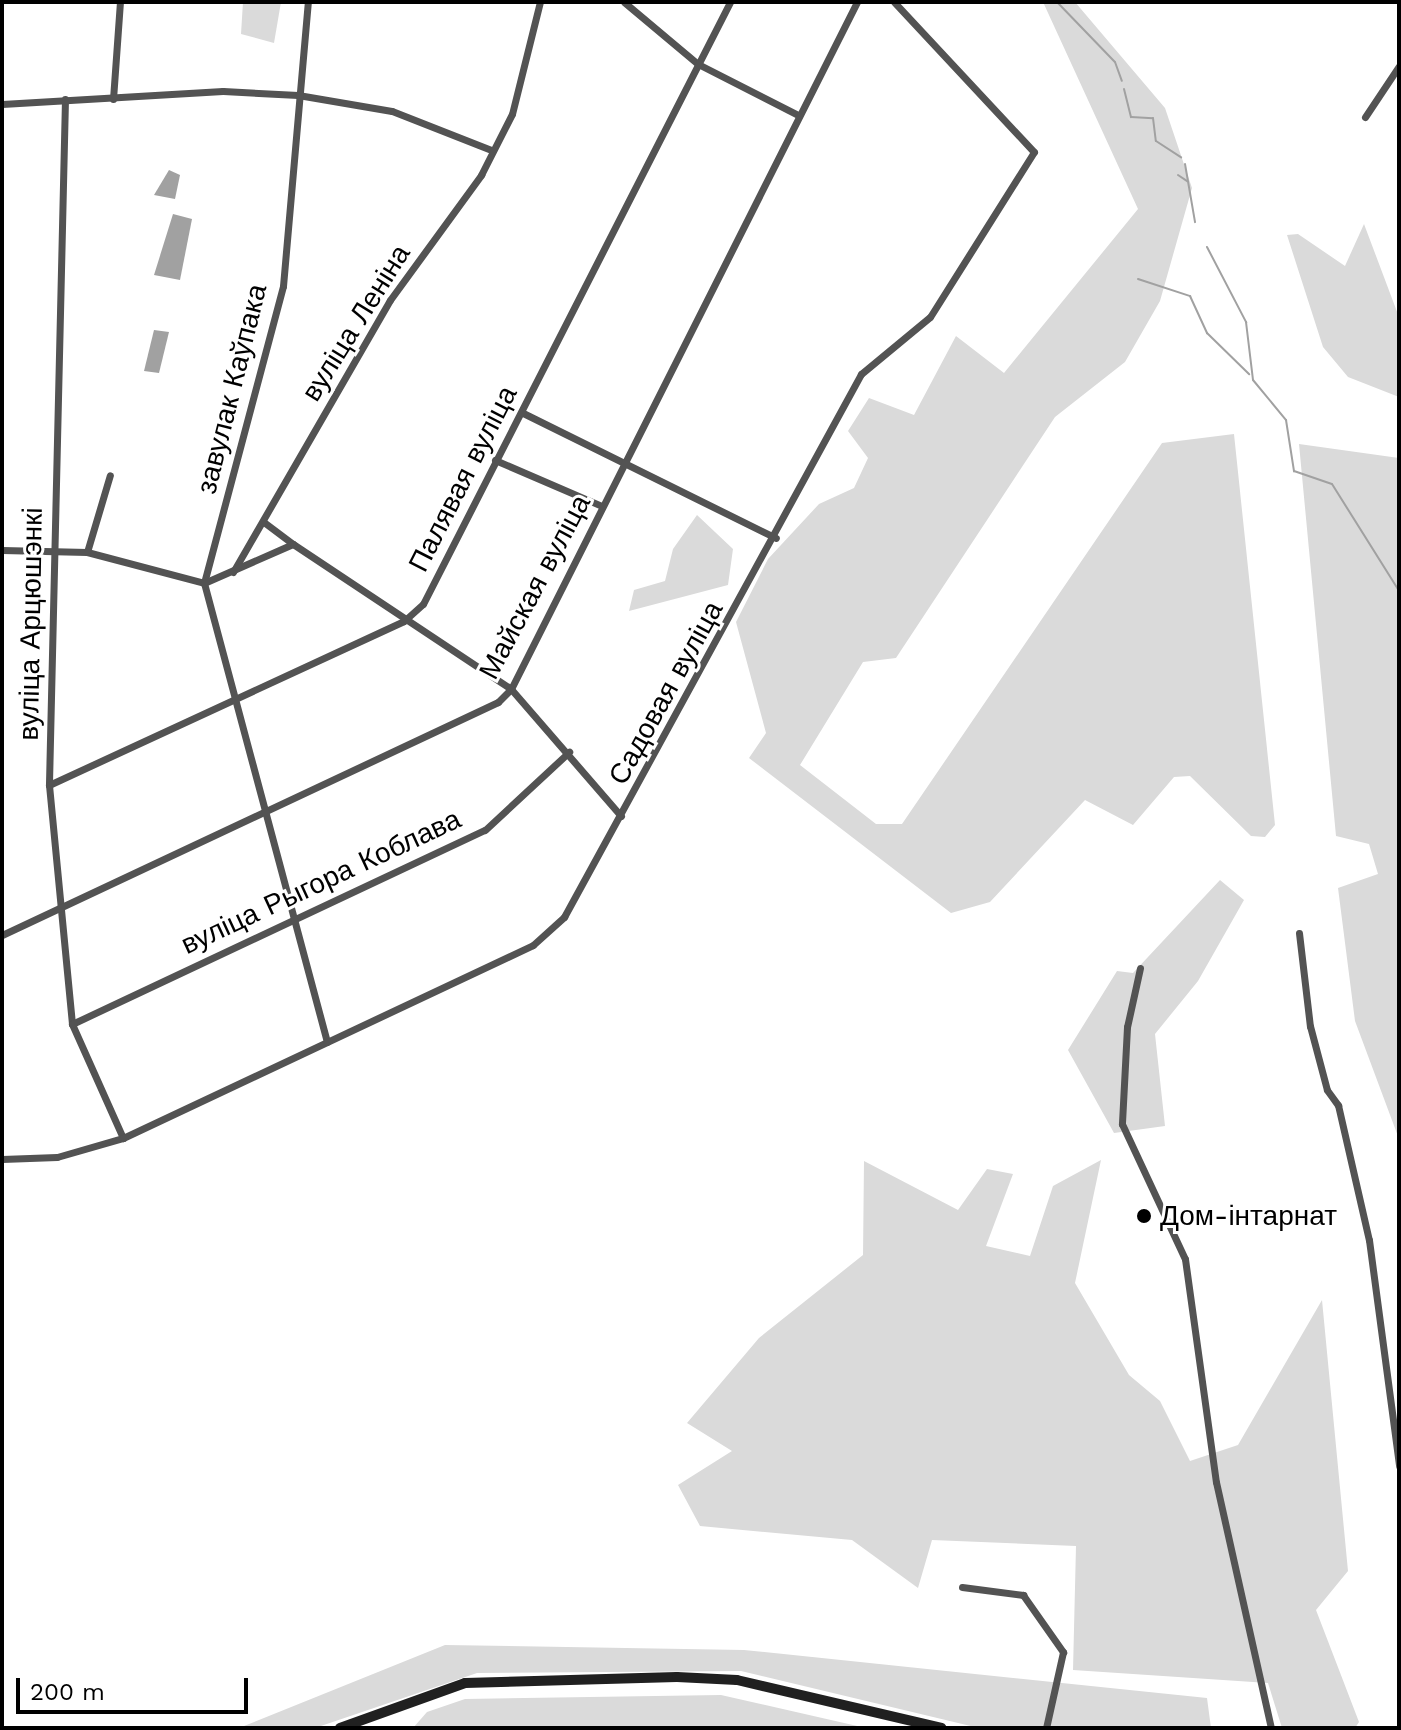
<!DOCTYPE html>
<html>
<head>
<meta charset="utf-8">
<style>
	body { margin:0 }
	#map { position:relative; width:1401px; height:1730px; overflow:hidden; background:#fff; font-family:"Work Sans",sans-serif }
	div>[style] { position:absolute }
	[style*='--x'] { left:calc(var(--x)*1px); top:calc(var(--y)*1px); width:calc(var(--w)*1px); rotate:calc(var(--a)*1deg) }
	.green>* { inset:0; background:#dadada }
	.water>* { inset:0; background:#a1a1a1 }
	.stream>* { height:2px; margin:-1px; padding:0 1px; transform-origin:1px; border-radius:1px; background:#a1a1a1 }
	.minor>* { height:7px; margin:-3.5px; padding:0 3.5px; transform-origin:3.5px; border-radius:3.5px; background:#535353 }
	.secondary>* { height:10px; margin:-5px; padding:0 5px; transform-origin:5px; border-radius:5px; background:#202020 }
	.dots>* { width:22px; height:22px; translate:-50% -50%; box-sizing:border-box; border:4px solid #fff; border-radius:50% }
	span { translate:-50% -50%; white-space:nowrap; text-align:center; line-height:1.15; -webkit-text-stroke:6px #fff; paint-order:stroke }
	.street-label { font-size:28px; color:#000 }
	.poi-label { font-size:28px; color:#000 }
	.left { translate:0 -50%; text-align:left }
	.frame { position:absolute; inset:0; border:4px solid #000; pointer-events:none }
	.scale { position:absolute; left:16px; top:1678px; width:232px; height:36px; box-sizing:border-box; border:4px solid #000; border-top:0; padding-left:10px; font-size:24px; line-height:28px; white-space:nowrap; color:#000; -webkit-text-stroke:6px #fff; paint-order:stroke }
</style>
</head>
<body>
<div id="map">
	<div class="green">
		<i style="clip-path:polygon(243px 2px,281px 2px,274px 43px,241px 34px)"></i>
		<i style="clip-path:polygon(1043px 2px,1075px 2px,1165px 108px,1192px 188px,1160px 301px,1125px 362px,1055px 417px,896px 658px,863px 662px,800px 765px,876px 824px,902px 824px,1162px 443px,1234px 434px,1275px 825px,1265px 837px,1251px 836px,1190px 776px,1174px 777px,1133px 825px,1085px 800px,990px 902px,951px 913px,749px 758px,766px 733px,736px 622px,768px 559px,819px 504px,854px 488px,868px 458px,848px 431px,869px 398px,914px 415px,956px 336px,1004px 373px,1138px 209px)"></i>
		<i style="clip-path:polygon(1364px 224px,1399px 317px,1399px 397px,1348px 377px,1323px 347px,1287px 235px,1298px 234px,1345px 266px)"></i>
		<i style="clip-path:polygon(1299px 444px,1399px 458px,1399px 1139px,1355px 1021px,1338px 888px,1378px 874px,1369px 844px,1336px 836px)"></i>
		<i style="clip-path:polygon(697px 515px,733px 549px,728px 585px,629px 611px,634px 590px,665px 581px,673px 549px)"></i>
		<i style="clip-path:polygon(1220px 880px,1244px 900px,1198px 981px,1155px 1034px,1165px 1126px,1114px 1133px,1068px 1050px,1117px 971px,1133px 973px)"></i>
		<i style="clip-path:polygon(1101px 1160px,1075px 1283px,1129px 1375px,1160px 1401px,1190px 1461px,1238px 1445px,1322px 1300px,1348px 1571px,1316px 1610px,1359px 1722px,1355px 1728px,1282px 1728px,1268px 1683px,1073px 1670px,1076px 1546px,932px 1540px,918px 1588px,852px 1540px,700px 1526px,678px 1485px,732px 1451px,687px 1423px,759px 1338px,863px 1255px,864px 1161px,958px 1210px,987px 1169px,1013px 1174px,986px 1246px,1030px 1256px,1053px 1186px)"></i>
		<i style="clip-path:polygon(445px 1645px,744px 1650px,1207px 1698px,1211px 1728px,979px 1728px,741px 1671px,477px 1673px,315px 1728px,239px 1728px)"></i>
		<i style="clip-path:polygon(721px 1695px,866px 1728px,413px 1728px,427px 1712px,465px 1699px)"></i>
	</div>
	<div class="water">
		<i style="clip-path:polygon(169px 170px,180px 175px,175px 199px,154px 195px)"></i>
		<i style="clip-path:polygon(173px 214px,192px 219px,180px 280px,154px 275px)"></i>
		<i style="clip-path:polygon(154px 330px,169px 332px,159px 373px,144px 371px)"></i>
	</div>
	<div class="stream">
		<i style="--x:1057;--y:2;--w:83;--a:46"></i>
		<i style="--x:1115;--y:62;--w:20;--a:70"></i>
		<i style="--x:1124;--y:89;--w:29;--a:76"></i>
		<i style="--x:1131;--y:117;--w:22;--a:3"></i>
		<i style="--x:1153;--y:118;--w:23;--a:83"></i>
		<i style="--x:1156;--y:141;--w:30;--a:33"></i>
		<i style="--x:1185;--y:164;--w:59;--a:80.2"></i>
		<i style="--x:1178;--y:175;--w:11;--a:34"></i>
		<i style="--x:1207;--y:247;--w:85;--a:62.5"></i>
		<i style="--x:1246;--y:322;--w:58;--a:83.1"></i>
		<i style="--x:1253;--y:380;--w:52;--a:50.5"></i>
		<i style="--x:1286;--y:420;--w:52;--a:81.1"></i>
		<i style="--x:1294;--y:471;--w:40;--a:18.9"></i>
		<i style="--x:1332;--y:484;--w:126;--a:57.9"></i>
		<i style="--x:1138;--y:279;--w:55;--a:18.1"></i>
		<i style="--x:1190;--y:296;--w:41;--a:65.3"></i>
		<i style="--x:1207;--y:333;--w:59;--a:44.3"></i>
	</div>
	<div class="minor">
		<i style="--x:624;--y:2;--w:97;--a:40"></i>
		<i style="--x:698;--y:64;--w:112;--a:27"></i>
		<i style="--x:65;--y:99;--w:686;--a:91.34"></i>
		<i style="--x:49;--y:785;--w:240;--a:84.5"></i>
		<i style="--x:72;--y:1024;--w:125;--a:65.9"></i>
		<i style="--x:113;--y:99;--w:97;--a:-85.9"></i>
		<i style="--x:2;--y:104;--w:221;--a:-3.4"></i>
		<i style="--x:223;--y:91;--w:75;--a:3.1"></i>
		<i style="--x:298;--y:95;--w:95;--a:9.7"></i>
		<i style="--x:392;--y:111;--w:106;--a:21.5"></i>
		<i style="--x:1365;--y:117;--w:61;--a:-56.3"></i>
		<i style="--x:523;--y:413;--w:282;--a:26.3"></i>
		<i style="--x:495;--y:460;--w:116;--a:23.3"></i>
		<i style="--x:265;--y:523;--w:35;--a:37"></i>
		<i style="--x:2;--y:550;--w:85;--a:1.3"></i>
		<i style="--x:87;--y:552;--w:121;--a:14.8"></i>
		<i style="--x:204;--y:583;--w:307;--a:-75.1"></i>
		<i style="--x:283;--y:286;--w:285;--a:-85"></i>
		<i style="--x:87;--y:552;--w:80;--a:-73.4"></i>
		<i style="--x:233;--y:572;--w:314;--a:-60"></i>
		<i style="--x:390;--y:300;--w:155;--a:-53.9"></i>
		<i style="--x:481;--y:175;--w:68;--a:-63.1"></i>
		<i style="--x:512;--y:114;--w:115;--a:-76"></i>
		<i style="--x:49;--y:785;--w:391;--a:-24.8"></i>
		<i style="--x:404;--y:621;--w:25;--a:-42"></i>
		<i style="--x:423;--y:604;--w:676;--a:-62.98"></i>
		<i style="--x:1299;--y:933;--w:94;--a:83.3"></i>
		<i style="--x:1310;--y:1026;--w:66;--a:75.1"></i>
		<i style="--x:1327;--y:1090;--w:19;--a:54"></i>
		<i style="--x:1338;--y:1105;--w:139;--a:77.1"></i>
		<i style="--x:1369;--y:1240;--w:228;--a:82.4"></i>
		<i style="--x:2;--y:935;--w:548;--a:-25.16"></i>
		<i style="--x:498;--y:702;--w:18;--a:-45"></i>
		<i style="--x:511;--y:689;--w:769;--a:-63.27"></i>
		<i style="--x:1140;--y:968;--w:60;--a:102.4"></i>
		<i style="--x:1127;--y:1027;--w:97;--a:93"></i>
		<i style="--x:1122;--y:1124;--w:149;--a:65"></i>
		<i style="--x:1185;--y:1259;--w:225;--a:82.1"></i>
		<i style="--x:1216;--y:1482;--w:252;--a:77.4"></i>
		<i style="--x:72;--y:1024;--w:456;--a:-25.2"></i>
		<i style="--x:485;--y:830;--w:115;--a:-42.9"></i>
		<i style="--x:327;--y:1042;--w:475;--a:-105"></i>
		<i style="--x:204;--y:583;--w:97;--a:-23.7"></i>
		<i style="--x:293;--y:544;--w:262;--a:33.6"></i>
		<i style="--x:511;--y:689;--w:168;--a:49.1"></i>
		<i style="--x:2;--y:1159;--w:55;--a:-2.1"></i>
		<i style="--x:57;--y:1157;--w:69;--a:-16.1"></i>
		<i style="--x:123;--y:1138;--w:453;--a:-25.2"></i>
		<i style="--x:533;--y:945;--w:42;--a:-42.1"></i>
		<i style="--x:564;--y:917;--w:619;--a:-61.32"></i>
		<i style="--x:861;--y:374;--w:89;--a:-39.6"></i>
		<i style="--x:930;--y:317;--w:195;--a:-57.8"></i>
		<i style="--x:1034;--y:152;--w:205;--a:-133"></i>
		<i style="--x:962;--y:1587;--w:62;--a:7.5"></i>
		<i style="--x:1023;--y:1595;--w:70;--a:54.9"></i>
		<i style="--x:1063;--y:1652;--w:78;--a:102.6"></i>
	</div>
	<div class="secondary">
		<i style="--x:340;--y:1728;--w:133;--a:-19.8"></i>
		<i style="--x:465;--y:1683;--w:212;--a:-1.6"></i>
		<i style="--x:677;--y:1677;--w:60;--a:2.9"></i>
		<i style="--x:737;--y:1680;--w:210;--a:13.2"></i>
	</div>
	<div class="dots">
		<i style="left:1144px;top:1216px;background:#000"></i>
	</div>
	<div class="street-label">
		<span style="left:356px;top:323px;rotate:-58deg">вуліца Леніна</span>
		<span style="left:232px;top:389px;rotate:-76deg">завулак Каўпака</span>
		<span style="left:463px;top:479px;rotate:-63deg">Палявая вуліца</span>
		<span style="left:535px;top:587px;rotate:-62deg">Майская вуліца</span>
		<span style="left:31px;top:624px;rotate:-89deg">вуліца Арцюшэнкі</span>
		<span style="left:666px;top:693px;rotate:-61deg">Садовая вуліца</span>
		<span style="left:321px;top:882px;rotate:-25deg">вуліца Рыгора Коблава</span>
	</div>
	<div class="poi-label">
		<span class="left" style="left:1160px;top:1216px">Дом-інтарнат</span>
	</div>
	<div class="frame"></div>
	<div class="scale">200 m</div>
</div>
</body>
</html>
